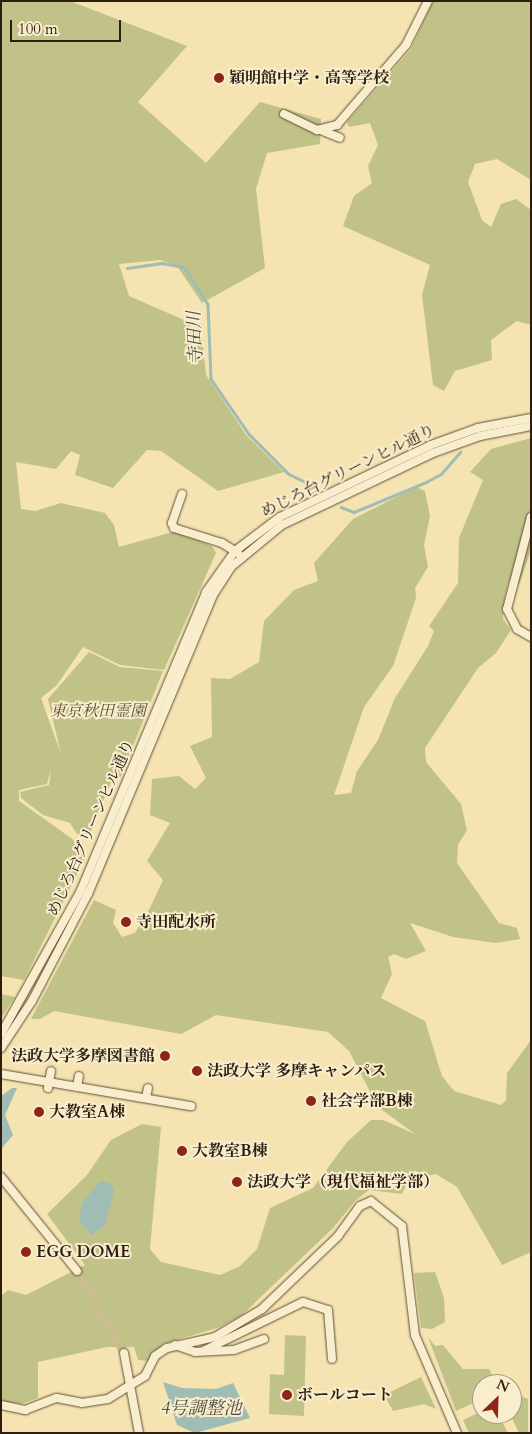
<!DOCTYPE html>
<html>
<head>
<meta charset="utf-8">
<style>
	body { margin:0 }
	#map { position:relative; width:532px; height:1434px; overflow:hidden; background:#f5e3b1; font-family:Cardo,"Noto Serif JP",serif }
	div>[style] { position:absolute }
	[style*='--x'] { left:calc(var(--x)*1px); top:calc(var(--y)*1px); width:calc(var(--w)*1px); rotate:calc(var(--a)*1deg) }
	.green>* { inset:0; background:#c1c288 }
	.water>* { inset:0; background:#9fbcb5 }
	.stream>* { height:2.5px; margin:-1.25px; padding:0 1.25px; transform-origin:1.25px; border-radius:1.25px; background:#9fbcb5 }
	.minor-tunnel>* { height:8px; margin-top:-4px; transform-origin:0; background:repeating-linear-gradient(90deg,#cdbc91 0 8px,transparent 0 12px) }
	.roads { filter:drop-shadow(0 0 1px #5f4f39) drop-shadow(0 0 1px #5f4f39) }
	.minor>* { height:8px; margin:-4px; padding:0 4px; transform-origin:4px; border-radius:4px; background:#f8edcc }
	.dots>* { width:14px; height:14px; translate:-50% -50%; box-sizing:border-box; border:2px solid #f8edcc; border-radius:50% }
	span { translate:-50% -50%; white-space:nowrap; text-align:center; line-height:1.15; -webkit-text-stroke:4px #f8edcc; paint-order:stroke }
	.poi-label { font-size:16px; color:#2d1e11; font-weight:700 }
	.left { translate:0 -50%; text-align:left }
	.right { translate:-100% -50%; text-align:right }
	.street-label { font-size:16px; color:#2d1e11 }
	.park-label { font-size:16px; color:#594f35; font-style:italic }
	.water-label { font-size:18px; color:#4f4d42; font-style:italic }
	.frame { position:absolute; inset:0; border:2px solid #2d1e11; pointer-events:none }
	.north { position:absolute; left:472px; top:1374px; width:50px; height:50px; box-sizing:border-box; background:#f8edcc; border:1px solid #a79a81; border-radius:50%; rotate:24deg; font-size:14px; font-weight:700; line-height:20px; text-align:center; color:#2d1e11 }
	.north::after { content:''; display:block; margin:auto; width:18px; height:22px; background:#8f2418; clip-path:polygon(50% 0,100% 100%,50% 72%,0 100%) }
	.scale { position:absolute; left:10px; top:20px; width:111px; height:22px; box-sizing:border-box; border:2px solid #2d1e11; border-top:0; padding-left:6px; font-size:15px; line-height:18px; white-space:nowrap; color:#2d1e11; -webkit-text-stroke:4px #f8edcc; paint-order:stroke }
</style>
</head>
<body>
<div id="map">
	<div class="green">
		<i style="clip-path:polygon(1px 1px,70px 1px,187px 46px,138px 102px,206px 163px,260px 102px,321px 119px,320px 144px,267px 153px,256px 189px,265px 268px,202px 303px,177px 266px,160px 260px,119px 264px,129px 296px,184px 320px,202px 338px,206px 375px,247px 436px,284px 472px,218px 491px,161px 451px,147px 450px,113px 488px,75px 475px,80px 455px,71px 451px,56px 469px,16px 462px,21px 509px,35px 511px,61px 503px,105px 513px,114px 525px,119px 547px,176px 531px,212px 546px,216px 553px,164px 670px,120px 665px,83px 647px,57px 685px,41px 698px,61px 754px,48px 699px,89px 652px,120px 667px,163px 671px,121px 776px,112px 780px,88px 838px,77px 834px,70px 823px,43px 815px,21px 798px,20px 792px,49px 785px,51px 769px,47px 784px,19px 790px,19px 801px,85px 848px,85px 858px,24px 980px,1px 976px)"></i>
		<i style="clip-path:polygon(433px 1px,531px 1px,531px 180px,497px 159px,475px 164px,468px 182px,482px 220px,491px 227px,501px 204px,516px 199px,531px 210px,531px 325px,517px 321px,491px 340px,492px 360px,455px 371px,444px 391px,433px 385px,422px 295px,430px 265px,343px 226px,354px 196px,372px 183px,368px 166px,378px 145px,370px 123px,349px 127px,347px 122px,411px 49px)"></i>
		<i style="clip-path:polygon(531px 438px,531px 551px,519px 584px,509px 581px,505px 595px,503px 619px,511px 630px,496px 653px,478px 668px,425px 748px,426px 762px,461px 804px,467px 830px,458px 845px,457px 863px,499px 923px,517px 928px,520px 939px,496px 943px,453px 937px,410px 923px,426px 951px,406px 959px,394px 954px,388px 957px,392px 974px,381px 998px,425px 1021px,442px 1076px,454px 1091px,501px 1105px,506px 1100px,507px 1073px,531px 1040px,531px 1252px,502px 1265px,457px 1187px,436px 1174px,424px 1177px,412px 1172px,402px 1194px,369px 1190px,356px 1200px,333px 1228px,241px 1316px,220px 1327px,163px 1344px,149px 1361px,138px 1360px,134px 1347px,107px 1347px,38px 1362px,38px 1398px,21px 1404px,1px 1401px,1px 1296px,8px 1290px,26px 1295px,85px 1265px,47px 1214px,87px 1175px,111px 1140px,142px 1124px,161px 1127px,150px 1249px,161px 1262px,220px 1275px,240px 1266px,257px 1249px,270px 1208px,313px 1188px,347px 1142px,371px 1120px,383px 1120px,415px 1134px,378px 1107px,349px 1051px,328px 1032px,216px 1015px,181px 1034px,54px 1011px,40px 1019px,31px 1019px,94px 900px,116px 910px,113px 923px,122px 937px,135px 933px,150px 908px,163px 880px,147px 861px,170px 823px,150px 815px,152px 779px,179px 776px,195px 789px,206px 778px,190px 746px,212px 737px,211px 678px,230px 679px,259px 662px,264px 621px,294px 590px,318px 581px,314px 563px,353px 519px,416px 487px,425px 491px,430px 516px,424px 545px,428px 567px,415px 588px,416px 598px,393px 666px,364px 707px,334px 795px,351px 793px,357px 771px,378px 740px,395px 698px,428px 646px,434px 631px,429px 626px,458px 583px,459px 538px,483px 480px,470px 472px,491px 449px)"></i>
		<i style="clip-path:polygon(1px 994px,15px 997px,1px 1018px)"></i>
		<i style="clip-path:polygon(435px 1272px,444px 1298px,445px 1322px,432px 1329px,421px 1328px,414px 1273px)"></i>
		<i style="clip-path:polygon(285px 1335px,306px 1336px,304px 1416px,269px 1414px,270px 1374px,284px 1375px)"></i>
		<i style="clip-path:polygon(428px 1337px,435px 1346px,443px 1345px,463px 1369px,489px 1369px,496px 1384px,482px 1384px,482px 1399px,456px 1411px)"></i>
		<i style="clip-path:polygon(421px 1377px,436px 1409px,424px 1404px,393px 1411px,384px 1395px)"></i>
		<i style="clip-path:polygon(512px 1392px,528px 1399px,528px 1433px,519px 1433px,510px 1414px)"></i>
		<i style="clip-path:polygon(482px 1411px,498px 1414px,508px 1433px,469px 1433px,463px 1420px)"></i>
	</div>
	<div class="water">
		<i style="clip-path:polygon(12px 1088px,17px 1088px,5px 1115px,13px 1135px,1px 1149px,1px 1096px)"></i>
		<i style="clip-path:polygon(100px 1181px,111px 1184px,114px 1191px,105px 1225px,92px 1235px,79px 1222px,82px 1203px)"></i>
		<i style="clip-path:polygon(163px 1382px,182px 1388px,216px 1389px,233px 1383px,250px 1418px,195px 1433px,177px 1425px)"></i>
	</div>
	<div class="stream">
		<i style="--x:127;--y:268;--w:35;--a:-8"></i>
		<i style="--x:162;--y:263;--w:22;--a:10"></i>
		<i style="--x:184;--y:267;--w:44;--a:57"></i>
		<i style="--x:208;--y:304;--w:75;--a:87.7"></i>
		<i style="--x:211;--y:379;--w:67;--a:55.4"></i>
		<i style="--x:249;--y:434;--w:57;--a:45"></i>
		<i style="--x:289;--y:474;--w:30;--a:26"></i>
		<i style="--x:341;--y:507;--w:14;--a:21"></i>
		<i style="--x:354;--y:512;--w:78;--a:-22.6"></i>
		<i style="--x:426;--y:482;--w:17;--a:-28"></i>
		<i style="--x:441;--y:474;--w:29;--a:-49"></i>
	</div>
	<div class="minor-tunnel">
		<i style="--x:77;--y:1271;--w:95;--a:60.2"></i>
	</div>
	<div class="roads">
		<div class="minor">
			<i style="--x:284;--y:114;--w:37;--a:26"></i>
			<i style="--x:317;--y:130;--w:21;--a:-14"></i>
			<i style="--x:337;--y:125;--w:106;--a:-49.2"></i>
			<i style="--x:406;--y:45;--w:49;--a:-63.4"></i>
			<i style="--x:323;--y:131;--w:18;--a:22"></i>
			<i style="--x:182;--y:494;--w:31;--a:109"></i>
			<i style="--x:172;--y:523;--w:5;--a:68"></i>
			<i style="--x:174;--y:528;--w:50;--a:17.4"></i>
			<i style="--x:222;--y:543;--w:19;--a:32"></i>
			<i style="--x:531;--y:517;--w:95;--a:104.6"></i>
			<i style="--x:507;--y:609;--w:22;--a:63"></i>
			<i style="--x:517;--y:629;--w:16;--a:30"></i>
			<i style="--x:1;--y:1034;--w:165;--a:-60.9"></i>
			<i style="--x:81;--y:890;--w:323;--a:-67.2"></i>
			<i style="--x:206;--y:592;--w:50;--a:-54.7"></i>
			<i style="--x:235;--y:551;--w:56;--a:-37.1"></i>
			<i style="--x:280;--y:517;--w:167;--a:-25.5"></i>
			<i style="--x:431;--y:445;--w:50;--a:-19.9"></i>
			<i style="--x:478;--y:428;--w:54;--a:-10.7"></i>
			<i style="--x:1;--y:1048;--w:56;--a:-56.6"></i>
			<i style="--x:32;--y:1001;--w:121;--a:-62.4"></i>
			<i style="--x:88;--y:894;--w:324;--a:-67.3"></i>
			<i style="--x:213;--y:595;--w:33;--a:-57"></i>
			<i style="--x:231;--y:567;--w:66;--a:-39.5"></i>
			<i style="--x:282;--y:525;--w:167;--a:-25.5"></i>
			<i style="--x:433;--y:453;--w:50;--a:-19.9"></i>
			<i style="--x:480;--y:436;--w:52;--a:-11.1"></i>
			<i style="--x:1;--y:1074;--w:193;--a:9.6"></i>
			<i style="--x:77;--y:1087;--w:11;--a:-80"></i>
			<i style="--x:48;--y:1088;--w:17;--a:-80"></i>
			<i style="--x:146;--y:1098;--w:10;--a:-79"></i>
			<i style="--x:1;--y:1177;--w:121;--a:51"></i>
			<i style="--x:175;--y:1345;--w:21;--a:19"></i>
			<i style="--x:195;--y:1352;--w:39;--a:-3"></i>
			<i style="--x:234;--y:1350;--w:32;--a:-20"></i>
			<i style="--x:203;--y:1351;--w:111;--a:-26.1"></i>
			<i style="--x:303;--y:1302;--w:26;--a:18"></i>
			<i style="--x:328;--y:1310;--w:49;--a:85.3"></i>
			<i style="--x:124;--y:1353;--w:81;--a:79.4"></i>
			<i style="--x:1;--y:1405;--w:25;--a:12"></i>
			<i style="--x:25;--y:1410;--w:34;--a:-21"></i>
			<i style="--x:57;--y:1398;--w:25;--a:11"></i>
			<i style="--x:82;--y:1403;--w:26;--a:-9"></i>
			<i style="--x:108;--y:1399;--w:44;--a:-31.9"></i>
			<i style="--x:145;--y:1376;--w:22;--a:-63"></i>
			<i style="--x:155;--y:1356;--w:14;--a:-34"></i>
			<i style="--x:167;--y:1348;--w:49;--a:-12.9"></i>
			<i style="--x:215;--y:1337;--w:55;--a:-30.8"></i>
			<i style="--x:262;--y:1309;--w:105;--a:-43.8"></i>
			<i style="--x:338;--y:1236;--w:37;--a:-54"></i>
			<i style="--x:360;--y:1206;--w:12;--a:-24"></i>
			<i style="--x:371;--y:1201;--w:40;--a:39"></i>
			<i style="--x:402;--y:1226;--w:110;--a:83.2"></i>
			<i style="--x:415;--y:1335;--w:107;--a:66.8"></i>
		</div>
	</div>
	<div class="dots">
		<i style="left:219px;top:78px;background:#8f2418"></i>
		<i style="left:126px;top:922px;background:#8f2418"></i>
		<i style="left:165px;top:1056px;background:#8f2418"></i>
		<i style="left:197px;top:1071px;background:#8f2418"></i>
		<i style="left:311px;top:1101px;background:#8f2418"></i>
		<i style="left:39px;top:1112px;background:#8f2418"></i>
		<i style="left:182px;top:1151px;background:#8f2418"></i>
		<i style="left:237px;top:1182px;background:#8f2418"></i>
		<i style="left:26px;top:1252px;background:#8f2418"></i>
		<i style="left:287px;top:1395px;background:#8f2418"></i>
	</div>
	<div class="poi-label">
		<span class="left" style="left:229px;top:78px">穎明館中学・高等学校</span>
		<span class="left" style="left:136px;top:922px">寺田配水所</span>
		<span class="right" style="left:155px;top:1056px">法政大学多摩図書館</span>
		<span class="left" style="left:207px;top:1071px">法政大学 多摩キャンパス</span>
		<span class="left" style="left:321px;top:1101px">社会学部B棟</span>
		<span class="left" style="left:49px;top:1112px">大教室A棟</span>
		<span class="left" style="left:192px;top:1151px">大教室B棟</span>
		<span class="left" style="left:247px;top:1182px">法政大学（現代福祉学部）</span>
		<span class="left" style="left:36px;top:1252px">EGG DOME</span>
		<span class="left" style="left:297px;top:1395px">ボールコート</span>
	</div>
	<div class="street-label">
		<span style="left:348px;top:471px;rotate:-26deg">めじろ台グリーンヒル通り</span>
		<span style="left:91px;top:828px;rotate:-66deg">めじろ台グリーンヒル通り</span>
	</div>
	<div class="park-label">
		<span style="left:98px;top:711px">東京秋田霊園</span>
	</div>
	<div class="water-label">
		<span style="left:196px;top:338px;rotate:-93deg">寺田川</span>
		<span style="left:201px;top:1409px">4号調整池</span>
	</div>
	<div class="frame"></div>
	<div class="north">N</div>
	<div class="scale">100 m</div>
</div>
</body>
</html>
